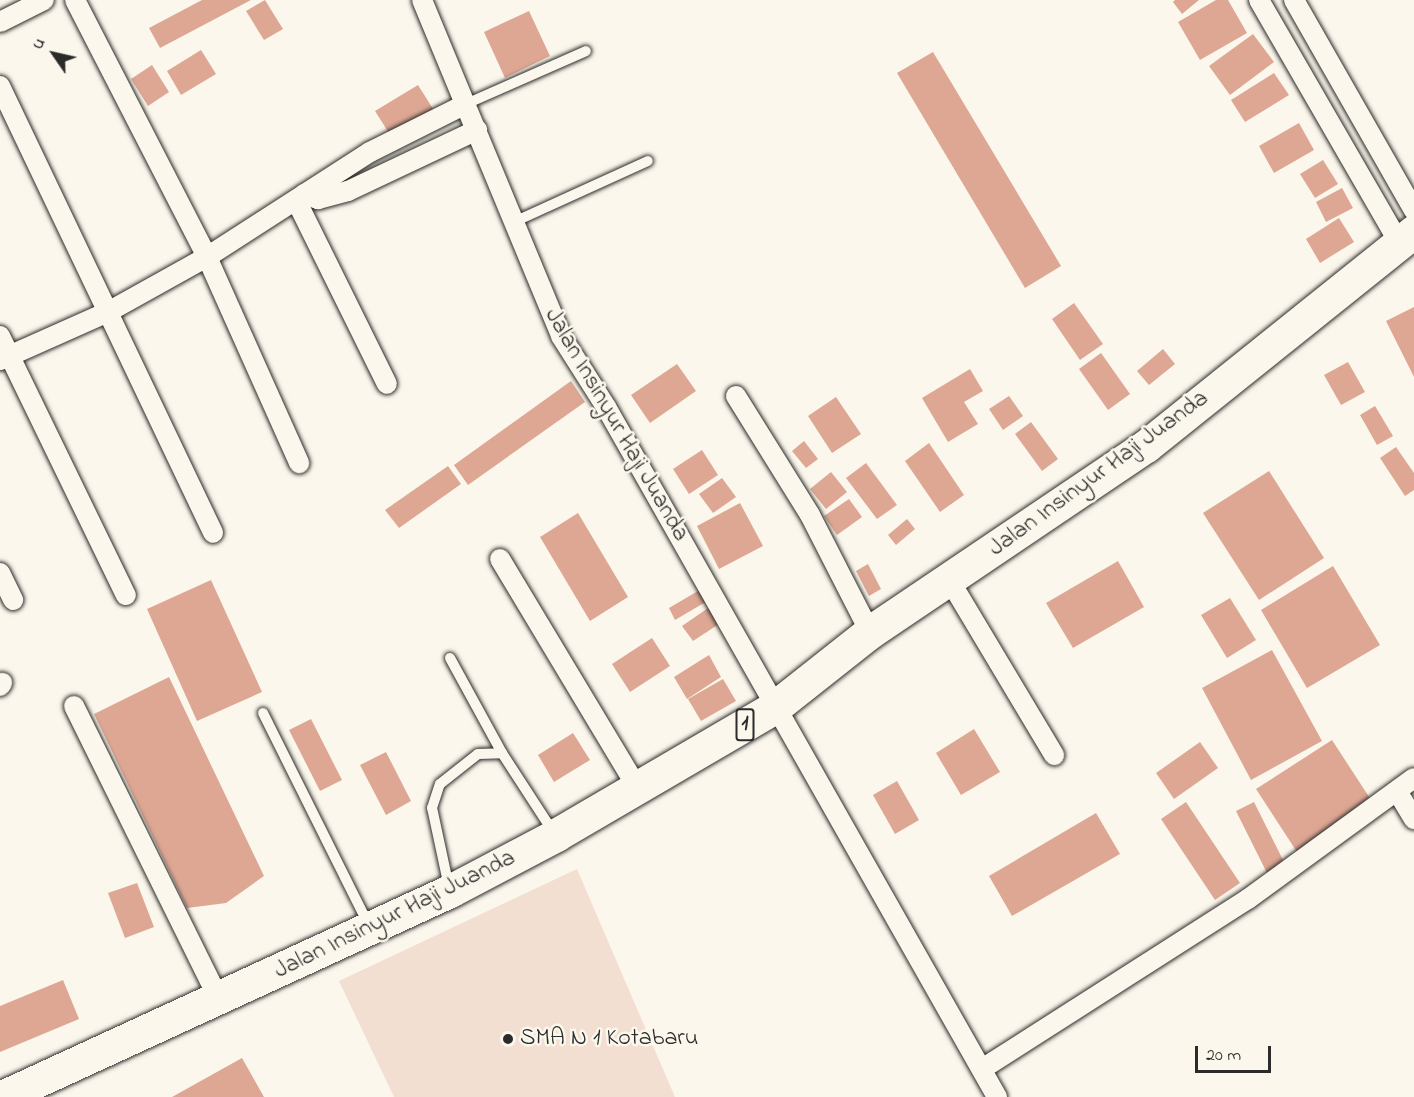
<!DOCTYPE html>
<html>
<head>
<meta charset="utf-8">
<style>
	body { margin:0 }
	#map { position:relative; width:1414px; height:1097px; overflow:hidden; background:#fbf7ec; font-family:"Indie Flower",sans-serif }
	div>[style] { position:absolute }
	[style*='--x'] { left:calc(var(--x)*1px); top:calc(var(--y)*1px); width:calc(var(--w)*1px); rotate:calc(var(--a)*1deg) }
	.built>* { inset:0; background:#f2dfd1 }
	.building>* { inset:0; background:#dda793 }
	.roads { filter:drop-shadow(0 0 2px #2b2b2b) drop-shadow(0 0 2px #2b2b2b) }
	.service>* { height:10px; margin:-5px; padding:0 5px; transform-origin:5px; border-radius:5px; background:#fbf7ec }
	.minor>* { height:20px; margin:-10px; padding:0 10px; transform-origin:10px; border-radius:10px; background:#fbf7ec }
	.trunk>* { height:33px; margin:-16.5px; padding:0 16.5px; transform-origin:16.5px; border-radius:16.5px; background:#fbf7ec }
	.dots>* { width:16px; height:16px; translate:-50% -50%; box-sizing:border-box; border:3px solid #fbf7ec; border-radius:50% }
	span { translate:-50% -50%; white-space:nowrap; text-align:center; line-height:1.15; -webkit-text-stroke:5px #fbf7ec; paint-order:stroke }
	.shield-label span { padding:2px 4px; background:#fbf7ec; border:2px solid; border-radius:4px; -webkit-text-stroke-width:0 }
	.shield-label { font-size:22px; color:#2b2b2b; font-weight:700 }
	.street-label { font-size:24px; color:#2b2b2b }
	.poi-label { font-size:24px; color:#2b2b2b }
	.left { translate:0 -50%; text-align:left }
	.north { position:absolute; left:24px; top:24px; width:60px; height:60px; -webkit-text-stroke:4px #fbf7ec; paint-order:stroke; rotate:304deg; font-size:16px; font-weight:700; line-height:24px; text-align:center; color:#2b2b2b }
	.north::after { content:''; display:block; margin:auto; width:21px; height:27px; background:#2b2b2b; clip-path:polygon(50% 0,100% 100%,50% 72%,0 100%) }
	.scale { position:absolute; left:1195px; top:1046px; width:76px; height:27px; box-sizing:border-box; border:3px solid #2b2b2b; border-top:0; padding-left:8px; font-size:18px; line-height:21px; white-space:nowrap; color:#2b2b2b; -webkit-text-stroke:4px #fbf7ec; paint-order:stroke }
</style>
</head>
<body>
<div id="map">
	<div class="built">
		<i style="clip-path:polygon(577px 869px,675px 1097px,394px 1097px,339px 981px)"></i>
	</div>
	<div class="building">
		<i style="clip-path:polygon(202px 0,251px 0,160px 48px,149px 28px)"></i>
		<i style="clip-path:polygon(265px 0,283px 29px,264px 40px,246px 11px)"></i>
		<i style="clip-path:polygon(1175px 0,1199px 0,1182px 14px,1173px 2px)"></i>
		<i style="clip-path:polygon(1216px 0,1228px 0,1247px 33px,1200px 60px,1178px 22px)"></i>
		<i style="clip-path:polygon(529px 11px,550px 56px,505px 78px,484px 32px)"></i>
		<i style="clip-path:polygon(1253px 34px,1274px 62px,1230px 95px,1209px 66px)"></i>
		<i style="clip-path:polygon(201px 50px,216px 74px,181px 95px,167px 71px)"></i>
		<i style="clip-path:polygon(933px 52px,1061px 266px,1025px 288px,897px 73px)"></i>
		<i style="clip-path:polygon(152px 65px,169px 92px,148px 106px,131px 79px)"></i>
		<i style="clip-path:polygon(1274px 73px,1289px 95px,1245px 122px,1231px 100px)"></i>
		<i style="clip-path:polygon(418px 85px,435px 112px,392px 138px,375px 111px)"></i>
		<i style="clip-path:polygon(1299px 123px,1314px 150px,1274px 173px,1259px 146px)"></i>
		<i style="clip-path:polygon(1323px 160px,1338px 184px,1315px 198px,1300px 174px)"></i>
		<i style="clip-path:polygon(1342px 188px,1353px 208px,1326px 222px,1316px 202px)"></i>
		<i style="clip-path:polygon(1339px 218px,1354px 242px,1320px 263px,1306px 239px)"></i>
		<i style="clip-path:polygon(1074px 303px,1103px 344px,1080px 360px,1052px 319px)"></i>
		<i style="clip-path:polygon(1414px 307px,1414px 377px,1386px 321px)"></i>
		<i style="clip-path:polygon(1163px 349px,1175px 364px,1149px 385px,1137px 371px)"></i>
		<i style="clip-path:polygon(1101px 353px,1130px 394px,1108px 410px,1079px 369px)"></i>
		<i style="clip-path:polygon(1348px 362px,1365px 392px,1341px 405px,1324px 375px)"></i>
		<i style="clip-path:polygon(677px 364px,696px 391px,650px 423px,631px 395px)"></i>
		<i style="clip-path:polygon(970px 369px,983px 391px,964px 402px,978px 424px,948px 442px,922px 398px)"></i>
		<i style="clip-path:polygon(571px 381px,585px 402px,468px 485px,454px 465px)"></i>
		<i style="clip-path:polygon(1009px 396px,1023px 416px,1003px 430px,989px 409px)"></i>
		<i style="clip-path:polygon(836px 397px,861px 434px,832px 453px,808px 416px)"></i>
		<i style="clip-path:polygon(1375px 406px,1393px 436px,1377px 445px,1360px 415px)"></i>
		<i style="clip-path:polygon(1031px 422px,1058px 459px,1042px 471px,1015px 434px)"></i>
		<i style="clip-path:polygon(804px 441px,818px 459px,806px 468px,792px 451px)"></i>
		<i style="clip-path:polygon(929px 443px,964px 495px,940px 512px,905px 461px)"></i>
		<i style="clip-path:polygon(1396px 447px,1414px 473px,1414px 490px,1405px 496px,1380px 458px)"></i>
		<i style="clip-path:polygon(702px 450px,718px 475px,689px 494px,673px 469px)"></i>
		<i style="clip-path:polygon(866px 463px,897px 505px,877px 519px,846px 478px)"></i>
		<i style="clip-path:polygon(448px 466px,461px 484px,399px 528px,385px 510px)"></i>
		<i style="clip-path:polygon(1269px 471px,1324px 558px,1259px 600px,1203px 513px)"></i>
		<i style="clip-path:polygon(831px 472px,847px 492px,826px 509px,810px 489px)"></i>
		<i style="clip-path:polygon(722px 478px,736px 497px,713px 513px,699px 494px)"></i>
		<i style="clip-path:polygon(849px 499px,862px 517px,837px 535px,824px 516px)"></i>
		<i style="clip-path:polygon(740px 503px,763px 546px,719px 569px,697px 526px)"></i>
		<i style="clip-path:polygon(578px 513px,628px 597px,590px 621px,540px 537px)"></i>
		<i style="clip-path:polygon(907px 519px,915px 529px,896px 545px,888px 535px)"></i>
		<i style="clip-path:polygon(1118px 561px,1144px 607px,1073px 648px,1046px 603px)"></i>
		<i style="clip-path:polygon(868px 564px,881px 589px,869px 596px,856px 571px)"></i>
		<i style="clip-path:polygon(1333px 566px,1380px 645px,1307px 688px,1261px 610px)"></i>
		<i style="clip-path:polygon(211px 580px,262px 692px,197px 721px,147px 609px)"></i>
		<i style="clip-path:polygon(703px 588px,709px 600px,675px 620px,669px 608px)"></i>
		<i style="clip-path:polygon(1230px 598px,1256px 640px,1227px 658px,1201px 615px)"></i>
		<i style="clip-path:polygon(711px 606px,722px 622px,693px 641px,682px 626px)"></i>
		<i style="clip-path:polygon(652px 638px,670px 666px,630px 692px,612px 664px)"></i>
		<i style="clip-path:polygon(1272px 650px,1322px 741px,1251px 780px,1202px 688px)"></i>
		<i style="clip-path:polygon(709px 655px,721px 677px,687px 699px,674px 677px)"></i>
		<i style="clip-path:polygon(169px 677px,264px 876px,226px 903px,187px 908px,94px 714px)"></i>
		<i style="clip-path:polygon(723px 679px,736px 701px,701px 721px,688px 699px)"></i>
		<i style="clip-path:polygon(311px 719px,342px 780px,320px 791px,289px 730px)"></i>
		<i style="clip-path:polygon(974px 729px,1000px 772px,961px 795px,936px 753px)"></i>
		<i style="clip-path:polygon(573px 733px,590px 760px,554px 782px,538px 755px)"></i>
		<i style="clip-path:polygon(1332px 740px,1373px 803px,1297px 852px,1256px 789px)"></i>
		<i style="clip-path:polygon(1200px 742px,1218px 768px,1174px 799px,1156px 773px)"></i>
		<i style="clip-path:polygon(386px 752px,411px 801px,386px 815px,360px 765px)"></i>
		<i style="clip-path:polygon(897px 781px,919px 820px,895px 834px,873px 795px)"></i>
		<i style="clip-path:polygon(1186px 802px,1240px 883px,1215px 900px,1161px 819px)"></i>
		<i style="clip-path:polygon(1254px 802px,1285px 864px,1267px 873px,1236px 811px)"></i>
		<i style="clip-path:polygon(1096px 813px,1120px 854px,1012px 916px,989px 876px)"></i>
		<i style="clip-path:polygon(137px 883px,154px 927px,125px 938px,108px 893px)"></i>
		<i style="clip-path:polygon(63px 980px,79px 1019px,0 1052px,0 1006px)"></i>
		<i style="clip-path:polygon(242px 1058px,264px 1097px,172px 1097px)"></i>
	</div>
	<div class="roads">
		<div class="service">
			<i style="--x:466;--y:104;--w:131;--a:-23.8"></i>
			<i style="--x:514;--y:222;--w:147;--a:-24.5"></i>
			<i style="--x:450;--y:658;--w:108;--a:61.3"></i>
			<i style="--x:502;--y:753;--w:95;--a:57"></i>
			<i style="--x:263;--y:713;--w:238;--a:63.5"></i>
			<i style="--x:449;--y:887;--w:81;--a:-102.1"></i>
			<i style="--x:432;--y:808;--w:25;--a:-72"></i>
			<i style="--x:440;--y:784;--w:48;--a:-38.3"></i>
			<i style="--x:478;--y:754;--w:24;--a:-2"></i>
		</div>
		<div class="minor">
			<i style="--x:75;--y:0;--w:289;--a:62.8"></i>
			<i style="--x:207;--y:257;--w:226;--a:65.9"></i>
			<i style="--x:422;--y:0;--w:364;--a:67.5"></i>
			<i style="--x:561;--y:336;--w:84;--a:57.6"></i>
			<i style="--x:606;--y:407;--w:793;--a:60.46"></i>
			<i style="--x:1259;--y:0;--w:280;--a:60"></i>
			<i style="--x:1294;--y:0;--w:242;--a:60.3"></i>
			<i style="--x:0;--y:22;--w:49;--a:-26.6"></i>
			<i style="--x:0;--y:86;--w:495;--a:64.5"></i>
			<i style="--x:304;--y:194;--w:15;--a:20"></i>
			<i style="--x:318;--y:199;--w:31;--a:-15"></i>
			<i style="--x:348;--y:191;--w:143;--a:-25.3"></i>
			<i style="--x:296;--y:200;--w:205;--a:63.7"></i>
			<i style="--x:0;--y:336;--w:288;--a:64.1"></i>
			<i style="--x:0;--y:360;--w:118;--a:-24"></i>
			<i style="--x:108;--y:312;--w:113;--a:-29.1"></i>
			<i style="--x:207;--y:257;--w:194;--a:-32.8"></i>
			<i style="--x:370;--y:152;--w:107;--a:-26.6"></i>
			<i style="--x:736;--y:396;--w:140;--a:58.1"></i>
			<i style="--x:810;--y:515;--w:131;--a:62.9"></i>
			<i style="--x:500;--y:559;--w:268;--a:59"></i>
			<i style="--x:0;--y:573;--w:30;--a:64"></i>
			<i style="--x:950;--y:581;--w:203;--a:59.1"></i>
			<i style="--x:0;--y:686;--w:4;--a:-56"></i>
			<i style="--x:74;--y:706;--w:328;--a:63.7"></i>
			<i style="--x:1397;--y:791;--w:33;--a:59"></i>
			<i style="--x:982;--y:1069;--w:316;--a:-32.6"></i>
			<i style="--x:1248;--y:899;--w:205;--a:-36.1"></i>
		</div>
		<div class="trunk">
			<i style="--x:2;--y:1097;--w:493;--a:-24.7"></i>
			<i style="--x:450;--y:891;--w:120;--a:-27.8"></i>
			<i style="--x:556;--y:835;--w:254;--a:-30.3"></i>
			<i style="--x:775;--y:707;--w:121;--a:-38.3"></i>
			<i style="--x:870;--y:632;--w:333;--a:-34"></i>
			<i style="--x:1146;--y:446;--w:344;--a:-38.7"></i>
		</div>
	</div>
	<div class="dots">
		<i style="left:508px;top:1039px;background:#2b2b2b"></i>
	</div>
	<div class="shield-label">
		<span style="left:745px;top:725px">1</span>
	</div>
	<div class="street-label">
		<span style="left:616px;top:425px;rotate:60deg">Jalan Insinyur Haji Juanda</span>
		<span style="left:1099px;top:474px;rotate:-36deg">Jalan Insinyur Haji Juanda</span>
		<span style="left:395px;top:915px;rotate:-26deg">Jalan Insinyur Haji Juanda</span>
	</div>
	<div class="poi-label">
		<span class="left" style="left:520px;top:1039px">SMA N 1 Kotabaru</span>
	</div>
	<div class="north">U</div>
	<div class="scale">20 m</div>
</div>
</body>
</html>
